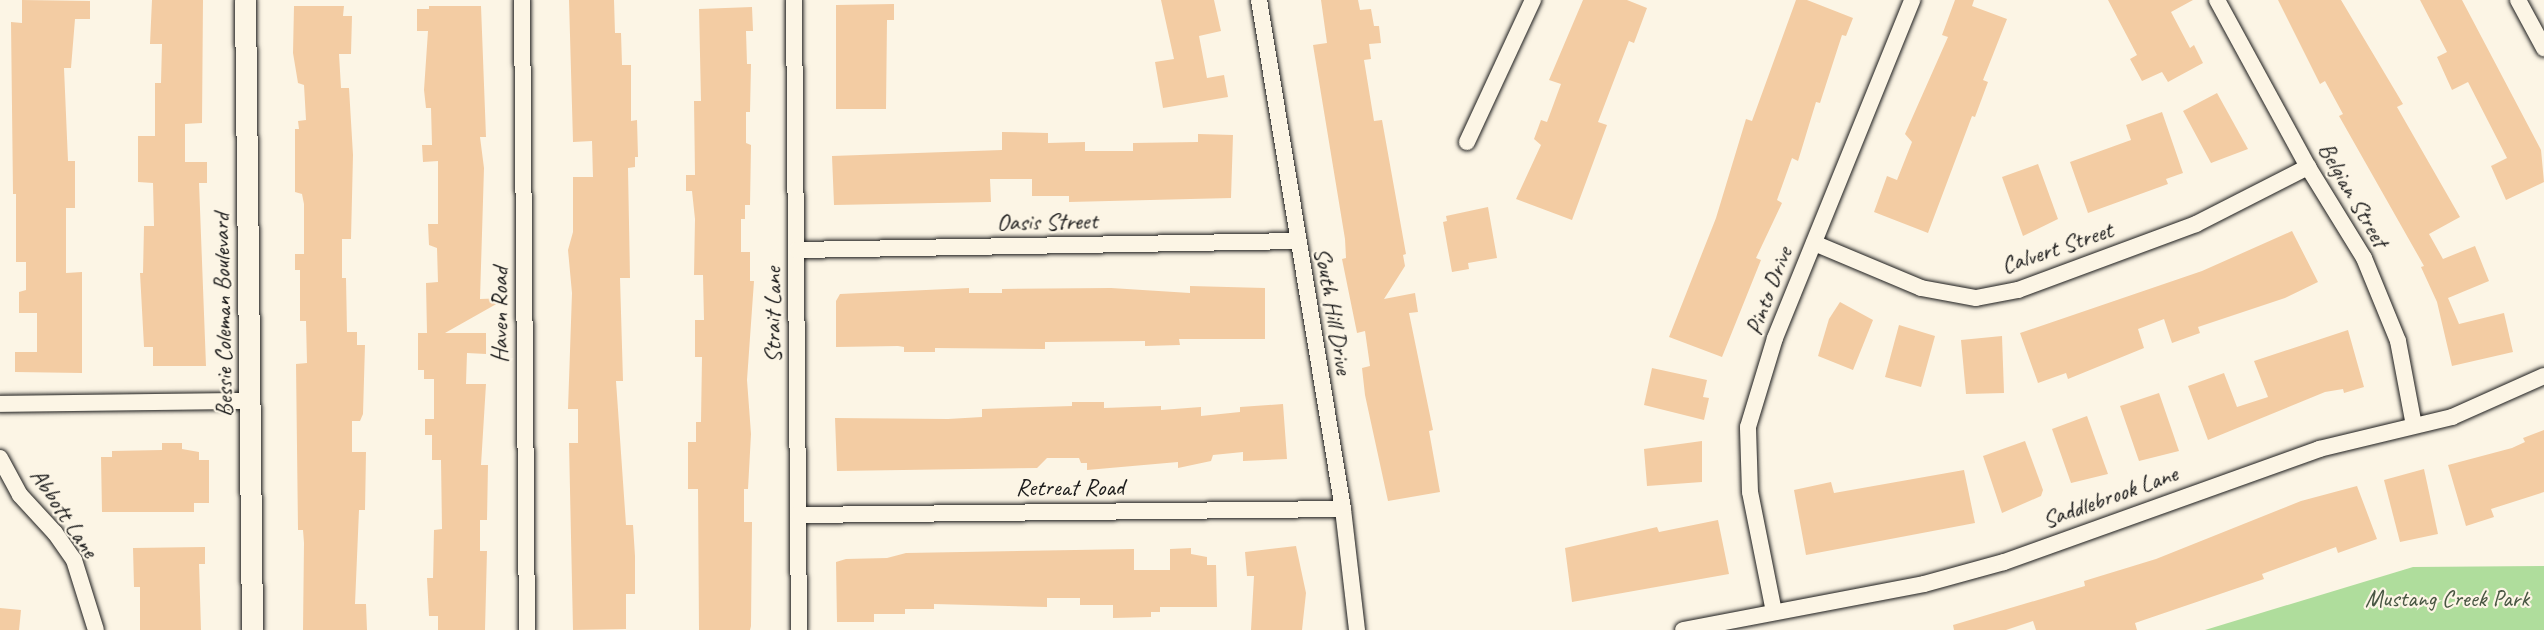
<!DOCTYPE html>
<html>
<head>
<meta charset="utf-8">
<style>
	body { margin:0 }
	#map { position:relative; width:2544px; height:630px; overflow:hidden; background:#fcf5e5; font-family:Caveat,sans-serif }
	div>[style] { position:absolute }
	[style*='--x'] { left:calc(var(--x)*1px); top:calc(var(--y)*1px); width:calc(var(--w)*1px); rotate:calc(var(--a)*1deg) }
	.green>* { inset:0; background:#afdd9c }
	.building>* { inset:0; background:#f3cca3 }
	.roads { filter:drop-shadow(0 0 2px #1c1c1c) drop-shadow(0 0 2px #1c1c1c) }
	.minor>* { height:16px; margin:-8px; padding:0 8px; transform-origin:8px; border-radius:8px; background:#fcf5e5 }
	.tertiary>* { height:21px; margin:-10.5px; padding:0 10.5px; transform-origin:10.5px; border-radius:10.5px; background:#fcf5e5 }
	span { translate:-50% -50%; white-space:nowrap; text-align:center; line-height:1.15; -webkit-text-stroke:4.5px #fcf5e5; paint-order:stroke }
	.street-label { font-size:24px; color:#1c1c1c }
	.park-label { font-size:24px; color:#485642 }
</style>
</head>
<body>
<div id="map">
	<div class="green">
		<i style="clip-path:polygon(2544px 566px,2544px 630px,2205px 630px,2413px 567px)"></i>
	</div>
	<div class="building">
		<i style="clip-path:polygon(22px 0,90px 1px,90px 19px,75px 19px,71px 68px,64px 68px,68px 161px,75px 161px,75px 208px,66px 208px,66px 273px,82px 272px,82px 373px,15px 372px,15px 352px,37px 352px,37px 313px,19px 313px,19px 292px,26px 290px,26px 262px,16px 262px,16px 194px,13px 194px,11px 22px,22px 23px)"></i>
		<i style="clip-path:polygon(152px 0,203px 0,202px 123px,185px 124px,185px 162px,207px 162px,207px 183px,199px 183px,206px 366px,153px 366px,153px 347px,144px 347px,140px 273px,143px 273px,144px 226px,154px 226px,153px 183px,138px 182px,138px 136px,155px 136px,155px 83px,161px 83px,162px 44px,150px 44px)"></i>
		<i style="clip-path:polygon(569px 0,614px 0,615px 33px,621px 33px,622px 65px,631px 65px,631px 121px,637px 120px,638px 157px,635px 157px,635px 167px,628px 168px,630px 278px,620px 278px,623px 381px,616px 381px,626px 525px,633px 525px,635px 556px,635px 594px,626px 594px,626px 629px,573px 630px,569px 443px,578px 443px,578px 409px,568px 409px,572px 293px,568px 250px,573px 232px,573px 177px,593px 177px,592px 141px,573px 142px)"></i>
		<i style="clip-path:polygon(1161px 0,1214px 0,1221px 31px,1199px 36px,1207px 78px,1224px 75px,1228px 97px,1163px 108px,1155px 62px,1174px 59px)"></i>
		<i style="clip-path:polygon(1321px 0,1358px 0,1360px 10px,1371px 9px,1374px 26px,1379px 26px,1381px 43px,1369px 44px,1371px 59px,1364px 60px,1374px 121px,1382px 120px,1406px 254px,1403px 255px,1405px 266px,1384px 299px,1415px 293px,1418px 312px,1409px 313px,1433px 430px,1429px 431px,1440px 492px,1388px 501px,1365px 395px,1362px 368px,1370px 366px,1365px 331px,1357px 333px,1342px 259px,1346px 258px,1345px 239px,1313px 45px,1327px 43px)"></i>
		<i style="clip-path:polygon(1583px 0,1627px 0,1647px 8px,1634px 43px,1629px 41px,1598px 122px,1607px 125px,1572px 220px,1516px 199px,1541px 145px,1534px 139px,1541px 120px,1547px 122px,1561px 84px,1549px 80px)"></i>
		<i style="clip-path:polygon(1796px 0,1807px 0,1853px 18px,1846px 36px,1842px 35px,1820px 103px,1816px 102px,1798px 161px,1792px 158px,1777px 200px,1782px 203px,1756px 258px,1761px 260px,1722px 357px,1669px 337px,1716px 218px,1746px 119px,1752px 121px)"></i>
		<i style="clip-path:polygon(1955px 0,1974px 0,1972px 6px,2007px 19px,1983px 80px,1988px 82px,1975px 117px,1972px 116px,1928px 233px,1874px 212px,1887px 176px,1897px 180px,1912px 142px,1905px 134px,1948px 37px,1942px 35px)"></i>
		<i style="clip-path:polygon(2108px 0,2193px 0,2171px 12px,2190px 48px,2194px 45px,2203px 63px,2168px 82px,2162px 72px,2142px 81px,2130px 59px,2137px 55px)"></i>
		<i style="clip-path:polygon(2278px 0,2341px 0,2403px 104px,2397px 107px,2460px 217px,2429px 234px,2443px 259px,2475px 246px,2489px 281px,2448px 298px,2459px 324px,2504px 313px,2513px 352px,2452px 366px,2437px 302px,2421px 267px,2424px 266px,2339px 116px,2343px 114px,2325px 81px,2320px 84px)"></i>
		<i style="clip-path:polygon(2420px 0,2462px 0,2541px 150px,2544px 182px,2506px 200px,2491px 166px,2507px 158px,2468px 82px,2452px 90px,2437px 57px,2447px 52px)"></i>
		<i style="clip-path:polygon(894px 4px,894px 20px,887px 20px,886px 109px,836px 109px,836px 5px)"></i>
		<i style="clip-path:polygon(294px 6px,344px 6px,343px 16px,352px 16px,351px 54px,339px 54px,341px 88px,349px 88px,353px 155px,351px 239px,342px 239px,342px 278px,346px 278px,347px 332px,357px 332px,357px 345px,365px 345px,363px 414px,360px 421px,352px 421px,352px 452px,366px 452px,365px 510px,359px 510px,355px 604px,366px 604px,367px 630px,303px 630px,304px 543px,303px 530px,298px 530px,296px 364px,307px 363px,306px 321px,300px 321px,300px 270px,295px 270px,295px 254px,304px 254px,304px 204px,302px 194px,295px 192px,295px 129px,299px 129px,298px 121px,306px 120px,304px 85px,298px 83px,293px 53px)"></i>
		<i style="clip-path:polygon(429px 6px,481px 6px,486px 137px,480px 137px,484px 168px,480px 299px,507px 298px,445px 333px,486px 333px,486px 354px,467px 353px,466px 384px,486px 384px,481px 465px,488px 465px,487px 520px,480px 520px,480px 551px,487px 551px,485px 630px,438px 630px,438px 616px,429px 616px,427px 578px,433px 578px,434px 530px,442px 529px,441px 460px,432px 460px,432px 435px,425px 435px,425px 419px,434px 419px,434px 379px,424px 379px,424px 370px,418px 370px,418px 333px,427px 333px,426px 283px,438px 282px,437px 248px,429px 245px,428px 224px,438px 224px,438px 161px,423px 162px,422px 145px,432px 145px,431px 108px,426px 108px,424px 90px,428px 31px,417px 31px,417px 9px,429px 9px)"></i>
		<i style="clip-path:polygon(752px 7px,753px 31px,746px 31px,747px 64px,751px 64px,750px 112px,746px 112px,746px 143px,751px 145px,750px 205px,745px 205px,745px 219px,741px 219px,741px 252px,750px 252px,750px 281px,754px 281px,747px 380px,751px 434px,748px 489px,744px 489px,744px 522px,752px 522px,751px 626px,750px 630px,699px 630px,698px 489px,688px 489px,688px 442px,696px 442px,696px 422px,701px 422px,702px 357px,695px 357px,695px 320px,704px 320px,703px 275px,694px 275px,695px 219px,692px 191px,686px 191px,686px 175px,695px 175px,694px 101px,701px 101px,699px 9px)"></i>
		<i style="clip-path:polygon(2217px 93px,2248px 149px,2211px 163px,2183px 111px)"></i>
		<i style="clip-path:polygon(2162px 112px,2183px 173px,2166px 179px,2168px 184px,2088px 213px,2070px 162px,2131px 140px,2126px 125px)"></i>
		<i style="clip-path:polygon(1002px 132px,1048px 133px,1048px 143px,1085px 142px,1085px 151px,1133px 151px,1133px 143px,1198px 142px,1198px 134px,1233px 135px,1231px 198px,1069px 202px,1069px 196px,1032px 196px,1032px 179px,990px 179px,991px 202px,834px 205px,832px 156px,1002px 150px)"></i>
		<i style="clip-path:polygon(2038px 164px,2058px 219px,2023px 236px,2002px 177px)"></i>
		<i style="clip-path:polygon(1488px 207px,1497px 258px,1468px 263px,1469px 269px,1452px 272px,1443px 222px,1447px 221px,1446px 216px)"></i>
		<i style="clip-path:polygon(2292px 231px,2318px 282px,2285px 298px,2198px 327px,2200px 333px,2172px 343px,2164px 319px,2138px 329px,2144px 348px,2068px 379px,2066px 373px,2038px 383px,2020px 333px,2202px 271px)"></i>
		<i style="clip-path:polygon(1190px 286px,1265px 288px,1265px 339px,1179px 339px,1180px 345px,1145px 346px,1145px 341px,1045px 342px,1045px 349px,935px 348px,935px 352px,904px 352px,904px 347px,898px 346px,836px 347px,836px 301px,840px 294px,969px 288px,969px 293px,1002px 293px,1002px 289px,1111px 288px,1190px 293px)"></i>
		<i style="clip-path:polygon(1840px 302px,1873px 320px,1853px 370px,1818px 356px,1829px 319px)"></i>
		<i style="clip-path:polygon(1899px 325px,1935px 336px,1921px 387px,1885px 377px)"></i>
		<i style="clip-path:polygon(2348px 330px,2364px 387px,2344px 393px,2343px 389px,2325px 392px,2208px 440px,2188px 386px,2224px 373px,2237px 407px,2268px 397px,2254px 361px)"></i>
		<i style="clip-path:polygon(2002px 336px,2004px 393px,1966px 394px,1961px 340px)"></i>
		<i style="clip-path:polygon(1652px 368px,1707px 380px,1703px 397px,1709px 398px,1704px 420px,1644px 405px)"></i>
		<i style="clip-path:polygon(2159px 393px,2179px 451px,2139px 461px,2120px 406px)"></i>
		<i style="clip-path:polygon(1072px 402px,1104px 402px,1104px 408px,1161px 406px,1161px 410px,1201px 407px,1201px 416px,1240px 412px,1240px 407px,1283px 404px,1287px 459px,1243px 461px,1243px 452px,1213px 455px,1211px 461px,1178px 468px,1178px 462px,1087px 470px,1087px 463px,1081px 463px,1079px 458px,1047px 458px,1037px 468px,837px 471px,835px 418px,948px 419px,982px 417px,982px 409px,1072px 406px)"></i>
		<i style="clip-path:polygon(2087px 416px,2108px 474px,2071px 483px,2052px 429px)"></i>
		<i style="clip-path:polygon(2544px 430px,2544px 492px,2491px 509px,2494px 517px,2466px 526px,2448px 465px,2512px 448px,2525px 442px,2523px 438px)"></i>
		<i style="clip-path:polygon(1702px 441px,1702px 482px,1647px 486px,1644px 449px)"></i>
		<i style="clip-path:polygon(2025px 441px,2043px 490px,2041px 496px,2002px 513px,1983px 456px)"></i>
		<i style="clip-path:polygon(162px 443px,182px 443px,182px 449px,199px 452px,199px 460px,209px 460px,209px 503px,194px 503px,194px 512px,102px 512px,101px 457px,112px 457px,112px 451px,162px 450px)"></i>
		<i style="clip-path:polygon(2424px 469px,2438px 534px,2400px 542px,2384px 480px)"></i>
		<i style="clip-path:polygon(1964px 470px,1975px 523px,1806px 555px,1794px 490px,1831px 482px,1834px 493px)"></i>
		<i style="clip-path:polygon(2357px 486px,2377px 539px,2338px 553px,2336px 547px,2262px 574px,2264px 579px,2135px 623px,2137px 630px,2036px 630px,2033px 621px,2006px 630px,1954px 630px,1953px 625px,2085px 586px,2084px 581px,2156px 559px,2301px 501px)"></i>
		<i style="clip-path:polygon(1718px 520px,1729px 574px,1572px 602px,1565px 548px,1657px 527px,1659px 532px)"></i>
		<i style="clip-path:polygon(1296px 546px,1306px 593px,1302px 630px,1251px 630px,1254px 576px,1247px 576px,1245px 552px)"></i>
		<i style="clip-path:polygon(205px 547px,205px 564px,199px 564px,201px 630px,140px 630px,140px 587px,134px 587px,133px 548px)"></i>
		<i style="clip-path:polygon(1191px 548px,1191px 554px,1207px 557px,1207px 565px,1216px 565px,1217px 607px,1160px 607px,1160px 612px,1151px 612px,1151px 617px,1113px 618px,1113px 605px,1080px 605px,1080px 598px,1047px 598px,1047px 607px,934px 604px,934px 609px,905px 609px,905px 614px,874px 614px,874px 622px,837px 622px,836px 562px,846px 559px,887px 558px,906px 553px,1134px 549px,1134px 570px,1170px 570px,1170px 549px)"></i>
		<i style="clip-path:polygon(0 608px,21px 610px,19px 630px,0 630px)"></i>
	</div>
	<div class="roads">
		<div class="minor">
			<i style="--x:522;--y:0;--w:630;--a:89.55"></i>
			<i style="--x:794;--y:0;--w:630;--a:89.55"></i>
			<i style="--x:1259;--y:0;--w:516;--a:80.63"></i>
			<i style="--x:1343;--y:509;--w:122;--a:83.4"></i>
			<i style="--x:2217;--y:0;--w:190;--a:61.4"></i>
			<i style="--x:2308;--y:167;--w:107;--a:58.4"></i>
			<i style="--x:2364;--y:258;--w:90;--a:67.7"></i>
			<i style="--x:2398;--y:341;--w:86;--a:79.3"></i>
			<i style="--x:2518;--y:0;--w:55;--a:61.6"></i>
			<i style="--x:1467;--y:142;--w:157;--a:-65.1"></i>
			<i style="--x:1814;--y:243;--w:116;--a:22.8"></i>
			<i style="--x:1921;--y:288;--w:56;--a:10.3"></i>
			<i style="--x:1976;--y:298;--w:43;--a:-10.8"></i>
			<i style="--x:2018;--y:290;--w:190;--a:-20.3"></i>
			<i style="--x:2196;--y:224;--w:126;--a:-27"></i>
			<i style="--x:797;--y:250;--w:500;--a:-1.03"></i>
			<i style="--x:0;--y:404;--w:249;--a:-0.7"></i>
			<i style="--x:0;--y:458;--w:42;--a:61.6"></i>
			<i style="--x:20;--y:495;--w:52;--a:47.4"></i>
			<i style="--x:55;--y:533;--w:33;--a:55"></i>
			<i style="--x:74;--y:560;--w:73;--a:72.6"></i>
			<i style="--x:798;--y:515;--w:545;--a:-0.63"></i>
			<i style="--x:1774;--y:612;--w:122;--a:-101.3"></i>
			<i style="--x:1750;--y:492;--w:65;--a:-91.8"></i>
			<i style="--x:1748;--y:427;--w:93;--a:-73.1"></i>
			<i style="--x:1775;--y:338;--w:365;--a:-67.9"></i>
			<i style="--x:1683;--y:630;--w:245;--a:-10.8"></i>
			<i style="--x:1924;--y:584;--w:83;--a:-15.4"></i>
			<i style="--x:2004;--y:562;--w:335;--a:-19.7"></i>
			<i style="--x:2319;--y:449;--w:137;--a:-13.5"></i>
			<i style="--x:2452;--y:417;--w:101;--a:-24"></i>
		</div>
		<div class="tertiary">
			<i style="--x:245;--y:0;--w:630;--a:89.36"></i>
		</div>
	</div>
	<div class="street-label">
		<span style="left:2353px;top:195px;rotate:60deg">Belgian Street</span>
		<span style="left:1047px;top:222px;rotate:-1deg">Oasis Street</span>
		<span style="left:2057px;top:248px;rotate:-19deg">Calvert Street</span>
		<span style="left:1769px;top:291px;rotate:-69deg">Pinto Drive</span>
		<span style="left:1333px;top:311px;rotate:80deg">South Hill Drive</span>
		<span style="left:223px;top:315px;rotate:-91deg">Bessie Coleman Boulevard</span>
		<span style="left:500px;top:315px;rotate:-90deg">Haven Road</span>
		<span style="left:773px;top:315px;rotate:-90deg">Strait Lane</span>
		<span style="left:1070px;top:488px">Retreat Road</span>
		<span style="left:2110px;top:497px;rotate:-20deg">Saddlebrook Lane</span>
		<span style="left:64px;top:513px;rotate:56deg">Abbott Lane</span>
	</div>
	<div class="park-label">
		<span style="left:2447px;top:599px">Mustang Creek Park</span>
	</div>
</div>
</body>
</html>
